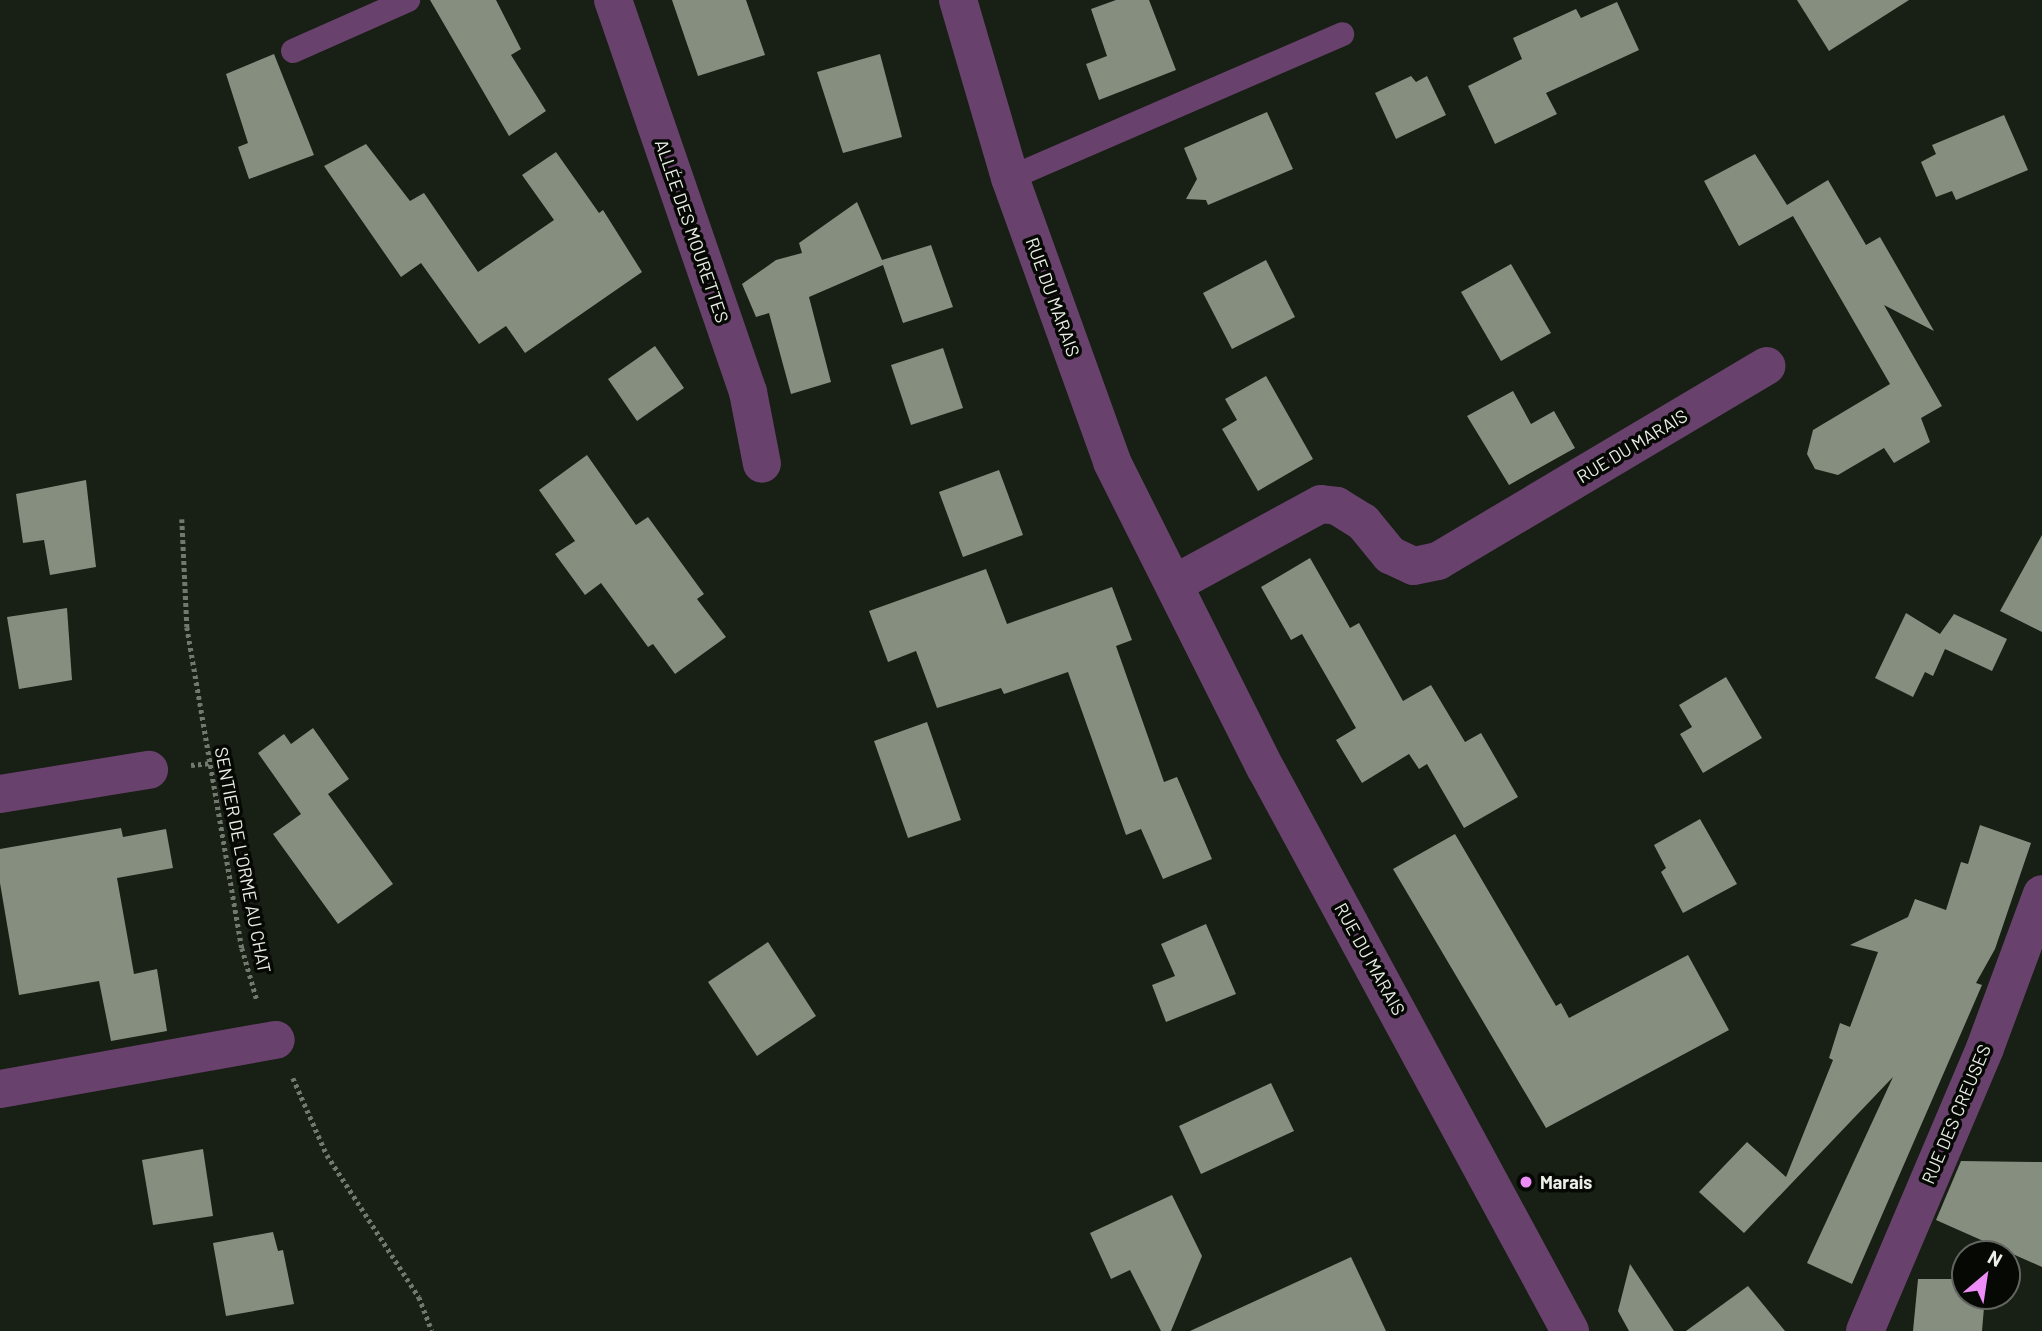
<!DOCTYPE html>
<html>
<head>
<meta charset="utf-8">
<style>
	body { margin:0 }
	#map { position:relative; width:2042px; height:1331px; overflow:hidden; background:#181f14; font-family:Barlow,sans-serif }
	div>[style] { position:absolute }
	[style*='--x'] { left:calc(var(--x)*1px); top:calc(var(--y)*1px); width:calc(var(--w)*1px); rotate:calc(var(--a)*1deg) }
	.building>* { inset:0; background:#868e80 }
	.path>* { height:4.5px; margin-top:-2.25px; transform-origin:0; background:repeating-linear-gradient(90deg,#72786e 0 3.5px,transparent 0 7px) }
	.lane>* { height:24px; margin:-12px; padding:0 12px; transform-origin:12px; border-radius:12px; background:#69416d }
	.street>* { height:38px; margin:-19px; padding:0 19px; transform-origin:19px; border-radius:19px; background:#69416d }
	.dots>* { width:19px; height:19px; translate:-50% -50%; box-sizing:border-box; border:4px solid #060804; border-radius:50% }
	span { translate:-50% -50%; white-space:nowrap; text-align:center; line-height:1.15; -webkit-text-stroke:7px #060804; paint-order:stroke }
	.street-label { font-size:18px; color:#eaefe7 }
	.poi-label { font-size:18px; color:#eaefe7; font-weight:700 }
	.left { translate:0 -50%; text-align:left }
	.north { position:absolute; left:1951px; top:1240px; width:70px; height:70px; box-sizing:border-box; background:#060804; border:2px solid #61645f; border-radius:50%; rotate:29deg; font-size:19px; font-weight:700; line-height:28px; text-align:center; color:#eaefe7 }
	.north::after { content:''; display:block; margin:auto; width:24px; height:32px; background:#ee8cf8; clip-path:polygon(50% 0,100% 100%,50% 72%,0 100%) }
</style>
</head>
<body>
<div id="map">
	<div class="building">
		<i style="clip-path:polygon(430px 0,496px 0,521px 49px,511px 55px,546px 111px,509px 136px)"></i>
		<i style="clip-path:polygon(672px 0,746px 0,765px 55px,698px 76px)"></i>
		<i style="clip-path:polygon(1116px 0,1149px 0,1176px 70px,1099px 100px,1086px 64px,1107px 56px,1091px 9px)"></i>
		<i style="clip-path:polygon(1797px 0,1909px 0,1829px 51px)"></i>
		<i style="clip-path:polygon(1617px 2px,1639px 50px,1546px 93px,1557px 114px,1495px 144px,1468px 86px,1522px 59px,1513px 38px,1576px 9px,1581px 18px)"></i>
		<i style="clip-path:polygon(274px 54px,314px 155px,249px 179px,238px 147px,248px 143px,226px 74px)"></i>
		<i style="clip-path:polygon(880px 54px,902px 137px,843px 153px,817px 72px)"></i>
		<i style="clip-path:polygon(1411px 76px,1416px 82px,1427px 76px,1446px 115px,1396px 139px,1375px 93px)"></i>
		<i style="clip-path:polygon(1267px 112px,1293px 169px,1208px 205px,1206px 200px,1186px 199px,1197px 179px,1184px 148px)"></i>
		<i style="clip-path:polygon(2004px 115px,2028px 170px,1956px 200px,1952px 191px,1936px 197px,1921px 162px,1936px 154px,1932px 145px)"></i>
		<i style="clip-path:polygon(366px 144px,410px 201px,424px 193px,478px 272px,554px 220px,522px 175px,556px 152px,599px 213px,603px 210px,642px 272px,525px 353px,506px 326px,479px 344px,421px 263px,401px 277px,324px 166px)"></i>
		<i style="clip-path:polygon(1755px 154px,1787px 205px,1828px 180px,1866px 245px,1880px 237px,1934px 331px,1884px 305px,1942px 406px,1921px 418px,1930px 442px,1894px 463px,1884px 448px,1838px 475px,1815px 469px,1807px 454px,1813px 430px,1890px 384px,1793px 216px,1739px 246px,1704px 181px)"></i>
		<i style="clip-path:polygon(857px 202px,882px 260px,931px 245px,953px 307px,903px 323px,883px 265px,809px 297px,831px 382px,791px 394px,769px 313px,756px 317px,742px 284px,776px 260px,802px 253px,799px 243px)"></i>
		<i style="clip-path:polygon(1266px 260px,1295px 317px,1232px 349px,1203px 293px)"></i>
		<i style="clip-path:polygon(1511px 264px,1551px 333px,1501px 361px,1461px 292px)"></i>
		<i style="clip-path:polygon(655px 346px,684px 388px,637px 421px,608px 379px)"></i>
		<i style="clip-path:polygon(943px 348px,963px 408px,911px 425px,891px 365px)"></i>
		<i style="clip-path:polygon(1266px 376px,1313px 459px,1258px 491px,1222px 429px,1237px 420px,1225px 399px)"></i>
		<i style="clip-path:polygon(1513px 391px,1531px 424px,1554px 411px,1575px 448px,1509px 485px,1467px 416px)"></i>
		<i style="clip-path:polygon(587px 455px,636px 525px,648px 517px,704px 594px,697px 599px,726px 637px,675px 674px,653px 644px,648px 647px,601px 583px,585px 595px,555px 554px,575px 541px,539px 490px)"></i>
		<i style="clip-path:polygon(999px 470px,1023px 535px,963px 557px,939px 492px)"></i>
		<i style="clip-path:polygon(86px 480px,96px 567px,50px 575px,44px 540px,23px 543px,16px 494px)"></i>
		<i style="clip-path:polygon(2042px 535px,2042px 632px,2000px 611px)"></i>
		<i style="clip-path:polygon(1310px 558px,1350px 628px,1359px 623px,1403px 701px,1431px 685px,1465px 742px,1481px 733px,1518px 797px,1464px 828px,1427px 764px,1419px 769px,1409px 754px,1362px 783px,1336px 740px,1356px 728px,1302px 634px,1291px 640px,1261px 587px)"></i>
		<i style="clip-path:polygon(986px 569px,1007px 624px,1112px 587px,1132px 640px,1116px 646px,1164px 782px,1177px 777px,1212px 859px,1163px 879px,1141px 829px,1126px 835px,1068px 672px,1004px 694px,1001px 688px,937px 708px,916px 651px,888px 662px,869px 611px)"></i>
		<i style="clip-path:polygon(67px 608px,72px 680px,19px 689px,7px 617px)"></i>
		<i style="clip-path:polygon(1906px 613px,1940px 634px,1954px 614px,2007px 639px,1992px 671px,1945px 649px,1933px 676px,1925px 672px,1913px 697px,1875px 678px)"></i>
		<i style="clip-path:polygon(1726px 677px,1762px 738px,1703px 773px,1680px 734px,1692px 727px,1679px 705px)"></i>
		<i style="clip-path:polygon(927px 722px,961px 820px,908px 838px,874px 741px)"></i>
		<i style="clip-path:polygon(313px 728px,349px 779px,328px 794px,393px 884px,338px 924px,273px 834px,301px 814px,258px 753px,284px 734px,291px 744px)"></i>
		<i style="clip-path:polygon(1700px 819px,1737px 884px,1683px 913px,1661px 872px,1666px 868px,1654px 845px)"></i>
		<i style="clip-path:polygon(1980px 825px,2031px 843px,1995px 949px,1976px 983px,1982px 985px,1852px 1284px,1807px 1263px,1893px 1077px,1744px 1233px,1699px 1192px,1747px 1142px,1786px 1177px,1833px 1060px,1829px 1058px,1840px 1023px,1850px 1027px,1878px 952px,1850px 945px,1908px 917px,1915px 899px,1946px 910px,1961px 862px,1968px 864px)"></i>
		<i style="clip-path:polygon(121px 828px,123px 837px,166px 829px,173px 868px,117px 878px,134px 974px,157px 969px,167px 1031px,111px 1041px,99px 981px,19px 995px,0 883px,0 849px)"></i>
		<i style="clip-path:polygon(1455px 834px,1556px 1006px,1561px 1003px,1569px 1018px,1688px 955px,1729px 1030px,1546px 1128px,1393px 869px)"></i>
		<i style="clip-path:polygon(1206px 924px,1236px 994px,1166px 1022px,1152px 985px,1175px 976px,1161px 944px)"></i>
		<i style="clip-path:polygon(768px 942px,816px 1016px,757px 1056px,708px 982px)"></i>
		<i style="clip-path:polygon(1271px 1083px,1294px 1131px,1201px 1174px,1179px 1126px)"></i>
		<i style="clip-path:polygon(203px 1149px,213px 1216px,153px 1225px,142px 1160px)"></i>
		<i style="clip-path:polygon(1961px 1161px,2042px 1162px,2042px 1267px,1936px 1220px)"></i>
		<i style="clip-path:polygon(1172px 1195px,1202px 1256px,1171px 1331px,1161px 1331px,1130px 1270px,1111px 1279px,1090px 1233px)"></i>
		<i style="clip-path:polygon(273px 1232px,278px 1251px,283px 1250px,294px 1304px,226px 1316px,213px 1243px)"></i>
		<i style="clip-path:polygon(1351px 1257px,1386px 1331px,1190px 1331px)"></i>
		<i style="clip-path:polygon(1630px 1264px,1674px 1331px,1629px 1331px,1618px 1311px)"></i>
		<i style="clip-path:polygon(1918px 1279px,1965px 1279px,1965px 1296px,1985px 1296px,1982px 1331px,1913px 1331px)"></i>
		<i style="clip-path:polygon(1748px 1286px,1785px 1331px,1686px 1331px)"></i>
	</div>
	<div class="path">
		<i style="--x:182;--y:519;--w:108;--a:87.3"></i>
		<i style="--x:187;--y:627;--w:326;--a:80.3"></i>
		<i style="--x:242;--y:948;--w:54;--a:73.9"></i>
		<i style="--x:191;--y:765;--w:20;--a:-6"></i>
		<i style="--x:293;--y:1078;--w:84;--a:66.2"></i>
		<i style="--x:327;--y:1155;--w:169;--a:57.1"></i>
		<i style="--x:419;--y:1297;--w:36;--a:69"></i>
	</div>
	<div class="lane">
		<i style="--x:293;--y:51;--w:126;--a:-23.9"></i>
		<i style="--x:1010;--y:178;--w:362;--a:-23.4"></i>
	</div>
	<div class="street">
		<i style="--x:613;--y:0;--w:415;--a:71"></i>
		<i style="--x:748;--y:392;--w:73;--a:79"></i>
		<i style="--x:958;--y:0;--w:185;--a:73.7"></i>
		<i style="--x:1010;--y:178;--w:302;--a:70.2"></i>
		<i style="--x:1112;--y:462;--w:343;--a:63.4"></i>
		<i style="--x:1266;--y:769;--w:639;--a:61.59"></i>
		<i style="--x:1174;--y:584;--w:167;--a:-28.6"></i>
		<i style="--x:1321;--y:504;--w:16;--a:7"></i>
		<i style="--x:1337;--y:506;--w:31;--a:32"></i>
		<i style="--x:1363;--y:522;--w:43;--a:50.7"></i>
		<i style="--x:1390;--y:555;--w:26;--a:25"></i>
		<i style="--x:1414;--y:566;--w:25;--a:-12"></i>
		<i style="--x:1438;--y:561;--w:382;--a:-30.7"></i>
		<i style="--x:0;--y:794;--w:151;--a:-9.2"></i>
		<i style="--x:0;--y:1089;--w:280;--a:-10.1"></i>
		<i style="--x:1865;--y:1331;--w:307;--a:-67"></i>
		<i style="--x:1985;--y:1048;--w:164;--a:-69.7"></i>
	</div>
	<div class="dots">
		<i style="left:1526px;top:1182px;background:#ee8cf8"></i>
	</div>
	<div class="street-label">
		<span style="left:692px;top:231px;rotate:71deg">ALLÉE DES MOURETTES</span>
		<span style="left:1053px;top:297px;rotate:70deg">RUE DU MARAIS</span>
		<span style="left:1632px;top:446px;rotate:-31deg">RUE DU MARAIS</span>
		<span style="left:243px;top:860px;rotate:79deg">SENTIER DE L'ORME AU CHAT</span>
		<span style="left:1370px;top:959px;rotate:61deg">RUE DU MARAIS</span>
		<span style="left:1956px;top:1114px;rotate:-67deg">RUE DES CREUSES</span>
	</div>
	<div class="poi-label">
		<span class="left" style="left:1540px;top:1182px">Marais</span>
	</div>
	<div class="north">N</div>
</div>
</body>
</html>
